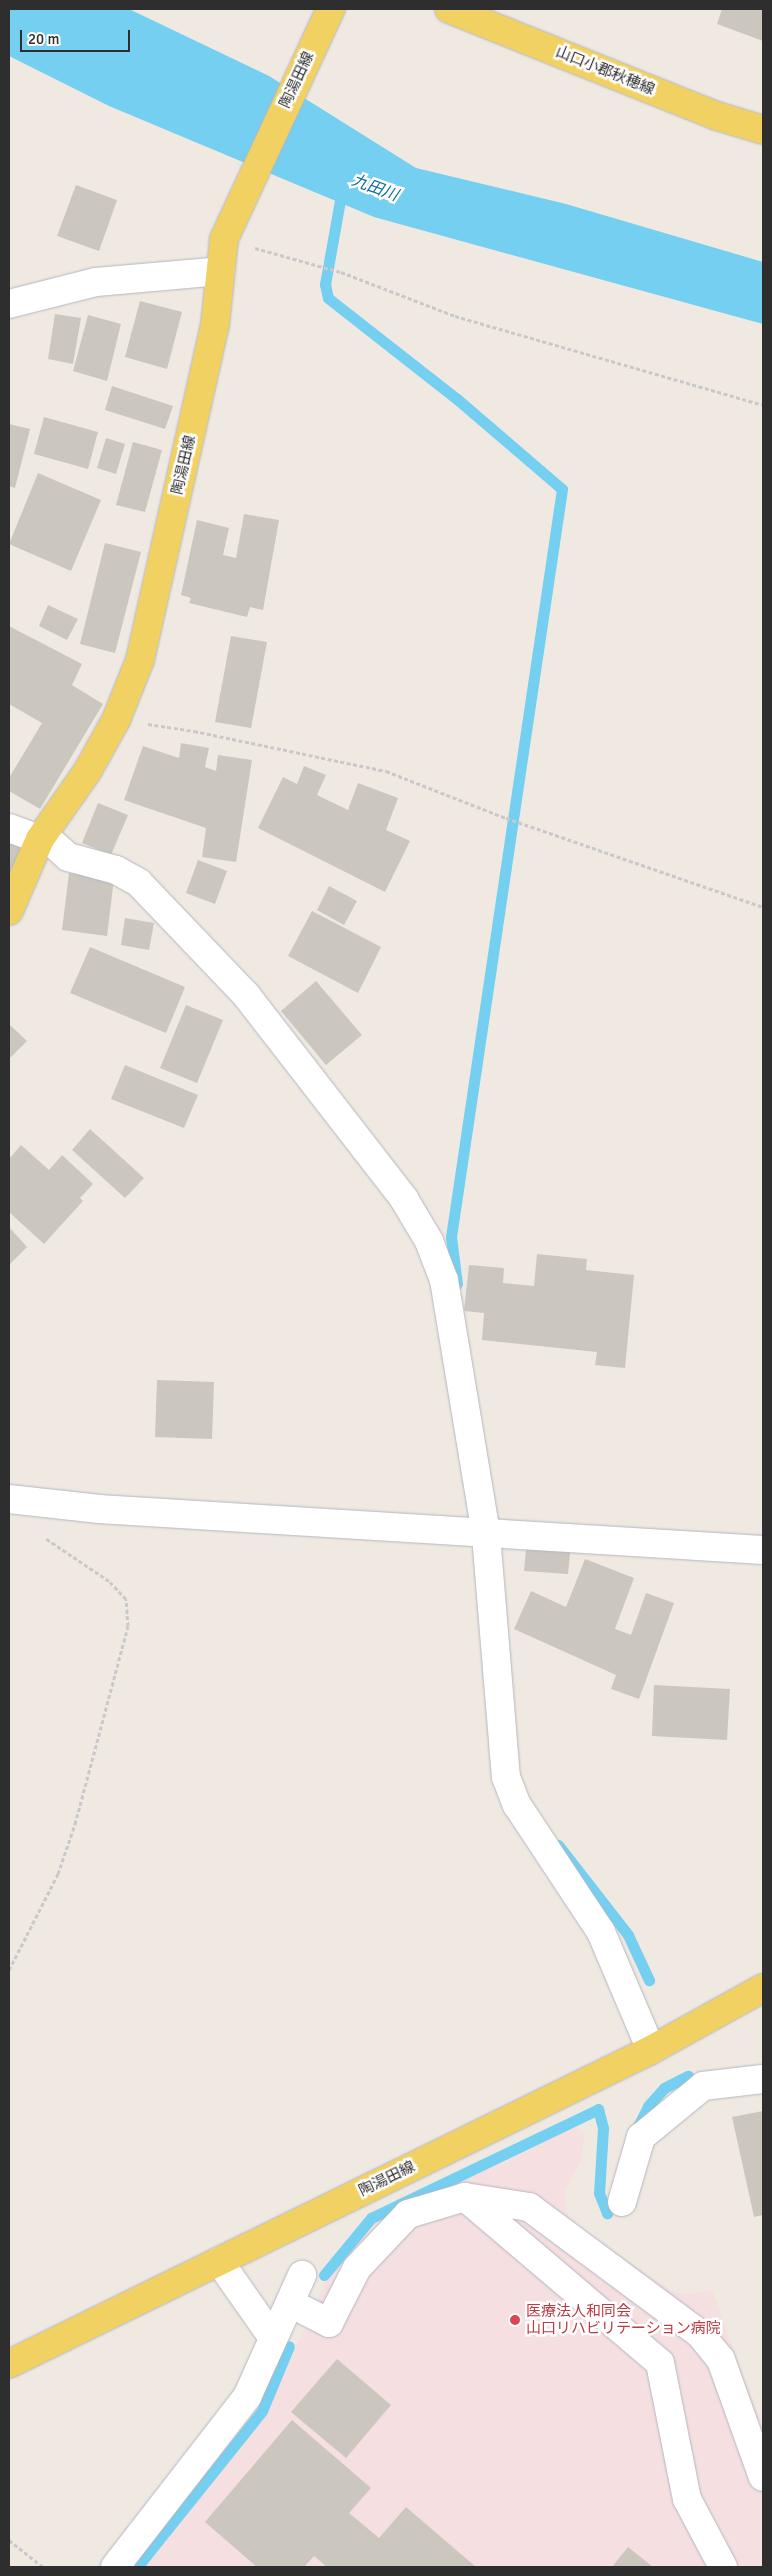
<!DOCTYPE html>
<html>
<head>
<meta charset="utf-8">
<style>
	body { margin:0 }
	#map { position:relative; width:772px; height:2576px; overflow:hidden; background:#efe9e1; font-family:Signika,"Noto Sans JP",sans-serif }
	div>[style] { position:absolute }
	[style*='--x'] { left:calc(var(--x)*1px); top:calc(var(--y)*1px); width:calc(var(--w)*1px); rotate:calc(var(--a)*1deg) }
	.medical>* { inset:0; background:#f5dfe0 }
	.water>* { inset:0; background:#75cff0 }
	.stream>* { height:11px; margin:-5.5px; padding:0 5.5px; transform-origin:5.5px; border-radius:5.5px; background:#75cff0 }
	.building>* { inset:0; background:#cbc7bf }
	.path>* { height:3px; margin-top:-1.5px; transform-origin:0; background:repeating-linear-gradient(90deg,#c9c9c9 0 4px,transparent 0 6.5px) }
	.roads { filter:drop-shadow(0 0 1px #b4b7c1) drop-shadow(0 0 1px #b4b7c1) }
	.minor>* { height:28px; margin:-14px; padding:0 14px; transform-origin:14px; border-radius:14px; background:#fff }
	.major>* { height:28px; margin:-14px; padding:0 14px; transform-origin:14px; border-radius:14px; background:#f2d163 }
	.dots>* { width:14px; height:14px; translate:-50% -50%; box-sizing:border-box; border:2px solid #fff; border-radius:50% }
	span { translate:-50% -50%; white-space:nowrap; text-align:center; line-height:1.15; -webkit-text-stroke:5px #fff; paint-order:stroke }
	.street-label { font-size:15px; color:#2e2e2e }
	.health-label { font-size:15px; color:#be3a42 }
	.left { translate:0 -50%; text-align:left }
	.water-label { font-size:16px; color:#0d6fa3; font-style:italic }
	.frame { position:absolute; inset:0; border:10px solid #2e2e2e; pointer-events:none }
	.scale { position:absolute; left:20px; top:30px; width:110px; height:22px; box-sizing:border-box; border:2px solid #2e2e2e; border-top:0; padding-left:6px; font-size:15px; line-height:18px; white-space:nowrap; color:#2e2e2e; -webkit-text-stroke:4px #fff; paint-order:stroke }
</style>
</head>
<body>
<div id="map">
	<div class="medical">
		<i style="clip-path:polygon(567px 2124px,575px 2126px,584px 2135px,581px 2160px,564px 2193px,569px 2220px,670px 2290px,680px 2294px,712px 2291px,763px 2428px,763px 2567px,145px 2567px,266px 2413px,327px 2279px,396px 2199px,501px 2164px,533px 2148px)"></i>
	</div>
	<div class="water">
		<i style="clip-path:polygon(9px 9px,129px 9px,269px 76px,416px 168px,566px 204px,763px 262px,763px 324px,374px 217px,109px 106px,9px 56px)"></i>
	</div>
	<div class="stream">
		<i style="--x:342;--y:189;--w:97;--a:100.1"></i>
		<i style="--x:325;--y:284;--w:14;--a:78"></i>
		<i style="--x:328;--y:298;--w:164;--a:38.1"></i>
		<i style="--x:457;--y:399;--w:138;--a:40.6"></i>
		<i style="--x:562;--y:489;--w:756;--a:98.44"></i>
		<i style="--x:451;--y:1237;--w:47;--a:82.7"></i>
		<i style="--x:558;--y:1845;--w:114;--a:52.1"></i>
		<i style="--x:628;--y:1935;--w:50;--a:65"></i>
		<i style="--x:635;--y:2132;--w:29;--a:-63"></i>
		<i style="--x:648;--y:2106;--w:24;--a:-48"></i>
		<i style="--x:664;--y:2088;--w:27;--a:-27"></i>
		<i style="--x:324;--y:2275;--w:74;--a:-50.5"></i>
		<i style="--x:371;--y:2218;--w:252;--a:-25.6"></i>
		<i style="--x:598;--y:2109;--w:20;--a:75"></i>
		<i style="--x:603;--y:2128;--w:65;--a:93.5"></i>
		<i style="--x:599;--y:2193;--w:22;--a:68"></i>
		<i style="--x:607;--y:2213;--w:21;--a:-67"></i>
		<i style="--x:137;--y:2567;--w:200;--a:-51.3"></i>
		<i style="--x:262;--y:2411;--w:70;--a:-67.4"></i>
	</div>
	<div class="building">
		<i style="clip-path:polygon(722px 9px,763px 9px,763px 41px,717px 24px)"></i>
		<i style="clip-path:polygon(76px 185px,117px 200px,99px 251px,57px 236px)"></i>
		<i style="clip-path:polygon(140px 301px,182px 312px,167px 369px,125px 357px)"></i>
		<i style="clip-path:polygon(55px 314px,81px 318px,73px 364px,48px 359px)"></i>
		<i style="clip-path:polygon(88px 315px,121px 324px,107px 381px,73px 371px)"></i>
		<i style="clip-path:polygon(112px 386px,173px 406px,165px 429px,105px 410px)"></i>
		<i style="clip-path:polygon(44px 417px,98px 432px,88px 469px,34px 454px)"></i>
		<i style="clip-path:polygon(9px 424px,30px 429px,15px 488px,9px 486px)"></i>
		<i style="clip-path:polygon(106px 438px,125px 444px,116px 474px,97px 468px)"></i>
		<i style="clip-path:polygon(133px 442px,162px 450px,145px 512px,116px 505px)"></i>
		<i style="clip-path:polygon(38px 473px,101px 500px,71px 571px,9px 544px)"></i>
		<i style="clip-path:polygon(244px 514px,279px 520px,263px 610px,250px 607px,247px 617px,189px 603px,191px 598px,181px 595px,197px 520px,229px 528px,223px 555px,236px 558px)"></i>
		<i style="clip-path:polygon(105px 543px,141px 552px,115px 653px,80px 644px)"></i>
		<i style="clip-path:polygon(48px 605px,78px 619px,67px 640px,39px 626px)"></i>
		<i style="clip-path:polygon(9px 626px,82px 664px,72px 685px,103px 704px,40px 809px,9px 791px,9px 778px,42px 723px,9px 704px)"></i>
		<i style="clip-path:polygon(231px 636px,267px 642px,251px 728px,215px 722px)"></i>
		<i style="clip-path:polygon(181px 743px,209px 748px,205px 767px,216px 771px,218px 755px,252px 760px,236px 862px,202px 857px,206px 828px,124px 800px,143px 746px,179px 758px)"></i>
		<i style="clip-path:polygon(304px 766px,326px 775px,317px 795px,348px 810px,358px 783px,398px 798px,386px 830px,410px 841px,385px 892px,258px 828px,283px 777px,297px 784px)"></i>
		<i style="clip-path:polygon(98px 803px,128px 815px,111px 855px,82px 843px)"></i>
		<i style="clip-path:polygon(9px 843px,21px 848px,9px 876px)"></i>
		<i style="clip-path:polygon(198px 860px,227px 871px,215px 904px,186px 893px)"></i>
		<i style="clip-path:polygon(69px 873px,114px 879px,107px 936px,62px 930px)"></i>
		<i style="clip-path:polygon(329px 886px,357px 901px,344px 925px,317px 910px)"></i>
		<i style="clip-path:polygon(312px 911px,381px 947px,358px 993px,288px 956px)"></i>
		<i style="clip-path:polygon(125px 918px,154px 923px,149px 950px,121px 945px)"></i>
		<i style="clip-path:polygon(90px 947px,185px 987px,166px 1033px,70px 993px)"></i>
		<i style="clip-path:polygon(316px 981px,362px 1035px,326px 1065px,281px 1011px)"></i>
		<i style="clip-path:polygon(186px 1005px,223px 1020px,197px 1083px,160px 1068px)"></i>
		<i style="clip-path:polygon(9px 1024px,27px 1041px,9px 1059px)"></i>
		<i style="clip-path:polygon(125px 1065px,198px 1095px,184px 1128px,111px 1099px)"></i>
		<i style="clip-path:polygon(90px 1129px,144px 1178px,125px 1198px,72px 1150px)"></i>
		<i style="clip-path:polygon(21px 1145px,49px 1170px,62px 1155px,93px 1184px,80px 1198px,83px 1201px,44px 1244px,9px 1212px,9px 1159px)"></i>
		<i style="clip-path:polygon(9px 1227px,27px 1247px,9px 1265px)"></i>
		<i style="clip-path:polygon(537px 1254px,587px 1259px,586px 1270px,634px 1275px,625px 1368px,595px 1365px,597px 1352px,482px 1340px,484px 1313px,464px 1311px,469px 1265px,504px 1268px,503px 1283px,534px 1286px)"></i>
		<i style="clip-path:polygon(157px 1380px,214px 1382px,212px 1439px,155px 1437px)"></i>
		<i style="clip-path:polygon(527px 1539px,571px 1544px,568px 1574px,524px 1571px)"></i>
		<i style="clip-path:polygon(585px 1559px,634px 1578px,615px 1629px,631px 1635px,646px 1593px,674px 1603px,639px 1699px,611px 1689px,616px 1675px,514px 1629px,531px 1591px,566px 1607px)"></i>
		<i style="clip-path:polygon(654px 1685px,730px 1689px,727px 1740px,652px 1736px)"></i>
		<i style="clip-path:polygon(763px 2111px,763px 2215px,754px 2217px,732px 2117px)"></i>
		<i style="clip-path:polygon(337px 2359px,391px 2405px,346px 2458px,291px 2412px)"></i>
		<i style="clip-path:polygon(292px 2420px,371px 2488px,349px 2513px,379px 2538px,406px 2507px,476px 2567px,327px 2567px,314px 2556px,304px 2567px,257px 2567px,205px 2522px)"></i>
		<i style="clip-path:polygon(628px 2547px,653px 2567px,612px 2567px)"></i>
	</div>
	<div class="path">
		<i style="--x:255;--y:248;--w:89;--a:15.6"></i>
		<i style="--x:341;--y:272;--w:122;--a:21.1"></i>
		<i style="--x:455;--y:316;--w:321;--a:16.1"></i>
		<i style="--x:148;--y:724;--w:47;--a:8.7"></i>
		<i style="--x:194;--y:731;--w:196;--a:11.8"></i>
		<i style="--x:386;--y:771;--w:129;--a:21.4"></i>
		<i style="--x:506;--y:818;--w:272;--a:19.1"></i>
		<i style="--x:9;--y:1970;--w:108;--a:-63"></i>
		<i style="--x:58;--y:1874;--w:53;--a:-71.2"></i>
		<i style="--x:75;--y:1824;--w:205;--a:-75"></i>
		<i style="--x:128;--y:1626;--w:27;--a:-94"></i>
		<i style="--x:126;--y:1599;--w:25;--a:-133"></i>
		<i style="--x:109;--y:1581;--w:77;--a:-146.1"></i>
		<i style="--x:9;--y:2540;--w:43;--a:38.5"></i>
	</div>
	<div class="roads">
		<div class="minor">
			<i style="--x:9;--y:304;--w:90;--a:-14.2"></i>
			<i style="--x:96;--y:282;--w:125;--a:-5"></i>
			<i style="--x:9;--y:828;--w:33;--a:20"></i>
			<i style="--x:43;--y:835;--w:33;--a:41"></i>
			<i style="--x:68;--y:857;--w:50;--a:15.2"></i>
			<i style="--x:116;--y:870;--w:26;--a:29"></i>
			<i style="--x:139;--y:883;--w:155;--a:46.3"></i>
			<i style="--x:246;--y:995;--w:258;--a:52.2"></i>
			<i style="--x:404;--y:1199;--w:49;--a:59.2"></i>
			<i style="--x:429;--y:1241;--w:42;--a:69"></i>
			<i style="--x:444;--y:1280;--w:258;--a:80.6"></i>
			<i style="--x:486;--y:1535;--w:243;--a:85.3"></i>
			<i style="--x:506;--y:1777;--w:30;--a:69"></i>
			<i style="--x:517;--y:1805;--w:152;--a:56.5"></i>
			<i style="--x:601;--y:1932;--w:128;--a:67"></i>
			<i style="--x:9;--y:1499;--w:91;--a:6.3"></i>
			<i style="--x:99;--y:1509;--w:665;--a:3.53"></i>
			<i style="--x:465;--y:2197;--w:65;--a:8.9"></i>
			<i style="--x:529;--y:2207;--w:213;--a:36.6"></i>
			<i style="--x:700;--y:2334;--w:33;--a:51"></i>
			<i style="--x:721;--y:2360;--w:124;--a:70.3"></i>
			<i style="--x:622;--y:2202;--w:68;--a:-73.7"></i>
			<i style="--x:641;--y:2137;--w:80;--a:-39.4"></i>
			<i style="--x:703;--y:2086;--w:60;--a:-6.7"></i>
			<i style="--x:219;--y:2261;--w:94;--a:55"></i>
			<i style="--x:290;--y:2303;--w:44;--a:27.1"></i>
			<i style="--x:329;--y:2323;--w:62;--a:-63"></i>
			<i style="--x:357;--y:2268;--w:74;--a:-46.6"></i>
			<i style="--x:408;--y:2214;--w:59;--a:-16.6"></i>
			<i style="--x:465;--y:2197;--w:256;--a:40.4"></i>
			<i style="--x:660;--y:2363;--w:139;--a:78.8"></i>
			<i style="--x:687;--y:2499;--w:77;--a:62.1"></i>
			<i style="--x:115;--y:2567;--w:215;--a:-52.2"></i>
			<i style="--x:247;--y:2397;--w:134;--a:-65.7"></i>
		</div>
		<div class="major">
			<i style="--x:449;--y:9;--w:289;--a:21.8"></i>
			<i style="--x:717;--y:116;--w:48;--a:16.9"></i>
			<i style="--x:9;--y:911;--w:78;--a:-66.7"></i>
			<i style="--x:40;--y:839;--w:82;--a:-55"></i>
			<i style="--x:87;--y:772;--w:60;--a:-60.9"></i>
			<i style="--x:116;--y:720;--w:65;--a:-68.2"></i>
			<i style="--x:140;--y:660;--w:343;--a:-77.4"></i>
			<i style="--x:215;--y:325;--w:86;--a:-84"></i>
			<i style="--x:224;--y:239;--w:254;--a:-65.1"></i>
			<i style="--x:9;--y:2364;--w:715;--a:-26.06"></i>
			<i style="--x:651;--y:2050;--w:128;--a:-29"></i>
		</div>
	</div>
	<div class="dots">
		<i style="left:515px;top:2320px;background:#e0444e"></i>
	</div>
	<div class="street-label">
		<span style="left:605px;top:71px;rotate:22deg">山口小郡秋穂線</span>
		<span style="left:297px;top:80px;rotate:-65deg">陶湯田線</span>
		<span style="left:184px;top:465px;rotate:-77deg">陶湯田線</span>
		<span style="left:387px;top:2179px;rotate:-26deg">陶湯田線</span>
	</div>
	<div class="health-label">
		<span class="left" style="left:526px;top:2320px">医療法人和同会<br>山口リハビリテーション病院</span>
	</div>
	<div class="water-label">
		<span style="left:375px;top:188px;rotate:20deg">九田川</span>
	</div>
	<div class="frame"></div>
	<div class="scale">20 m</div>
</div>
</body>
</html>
